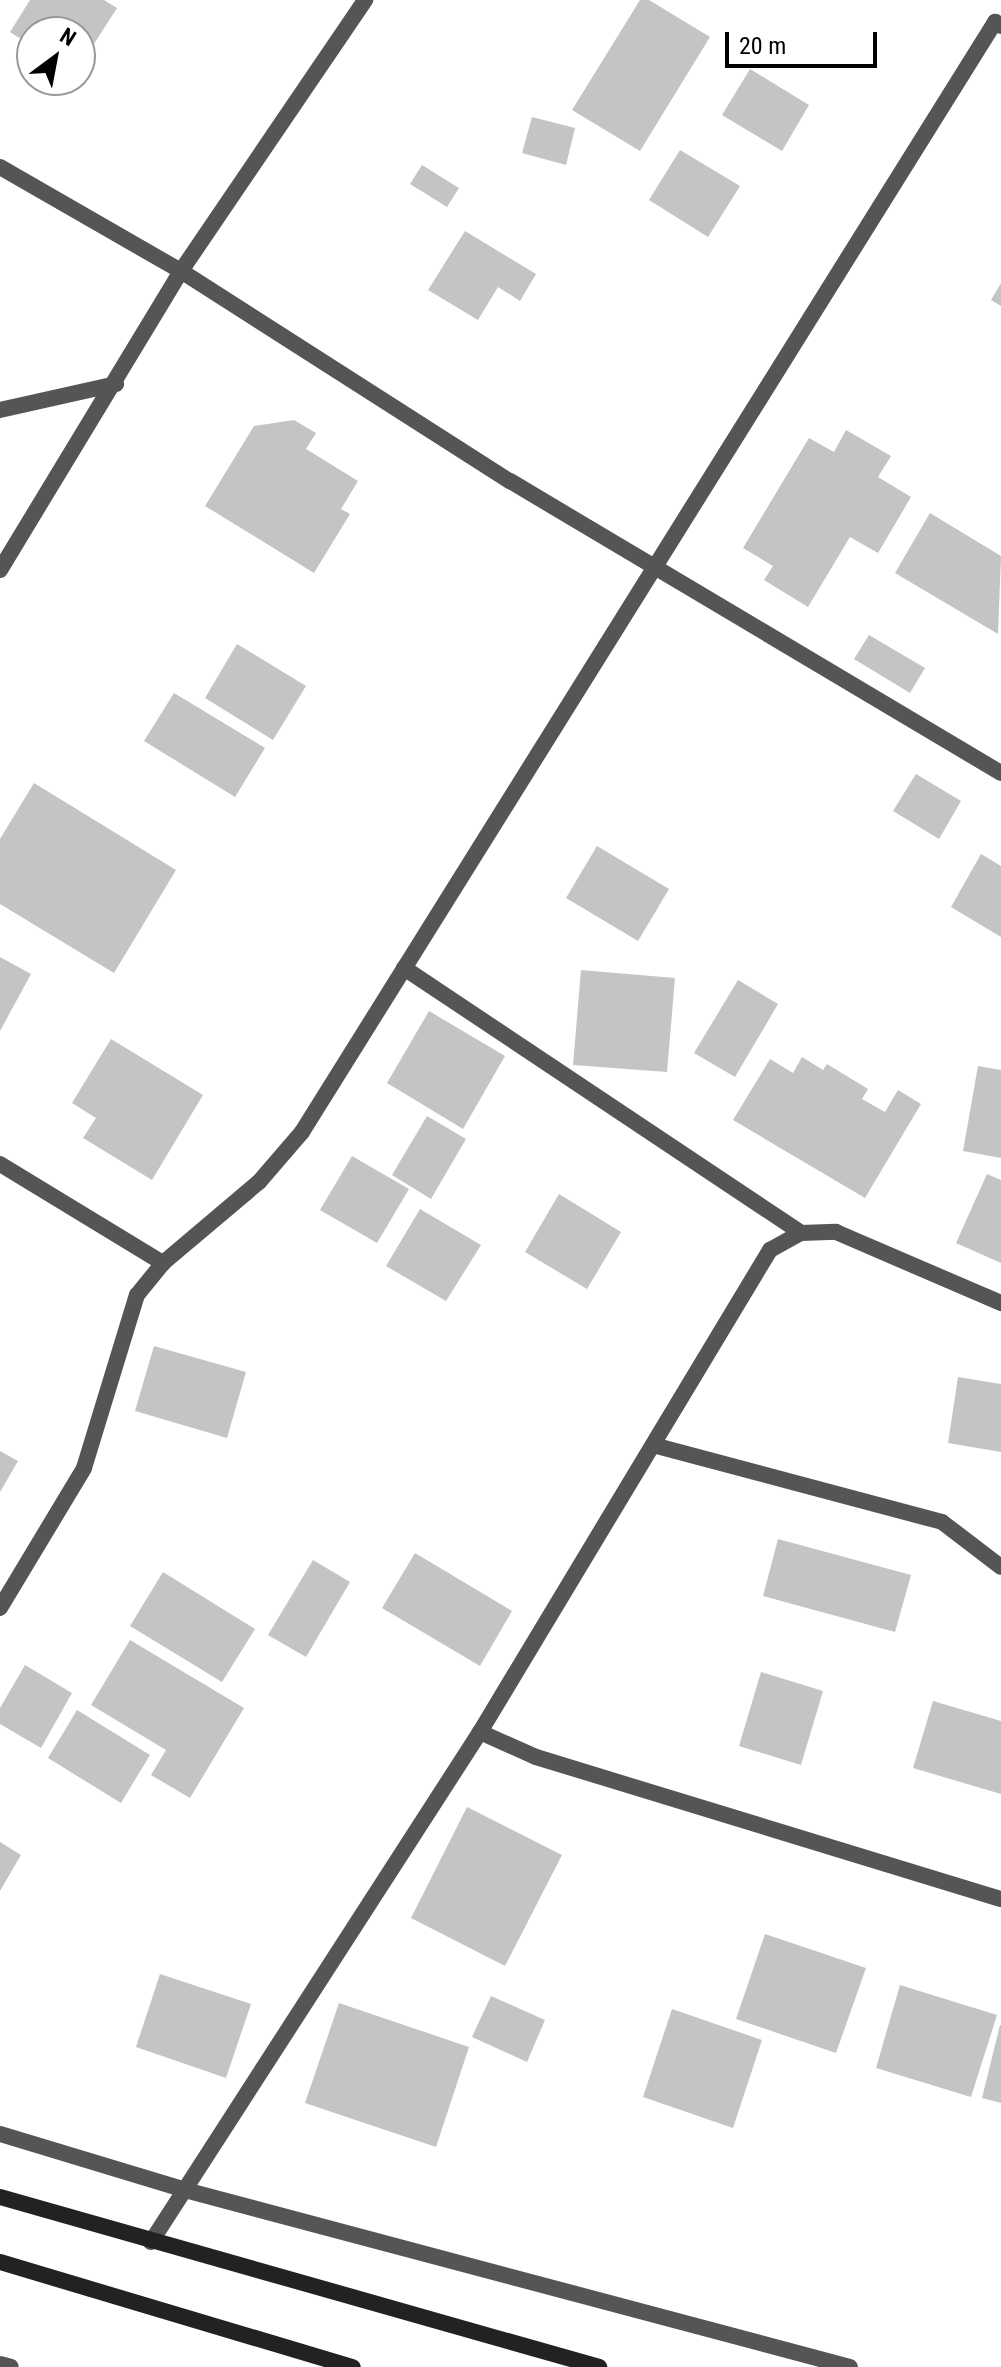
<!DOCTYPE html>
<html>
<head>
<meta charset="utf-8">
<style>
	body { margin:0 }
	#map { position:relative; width:1001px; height:2367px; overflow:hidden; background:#fff; font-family:"Roboto Condensed",sans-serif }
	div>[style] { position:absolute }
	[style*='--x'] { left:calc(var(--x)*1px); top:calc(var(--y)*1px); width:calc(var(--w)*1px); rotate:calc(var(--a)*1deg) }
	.building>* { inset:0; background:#c4c4c4 }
	.lane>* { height:16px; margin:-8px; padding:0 8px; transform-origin:8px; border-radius:8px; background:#555 }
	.street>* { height:16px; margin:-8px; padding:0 8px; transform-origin:8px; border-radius:8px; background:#555 }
	.secondary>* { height:16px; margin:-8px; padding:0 8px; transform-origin:8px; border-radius:8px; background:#222 }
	span { translate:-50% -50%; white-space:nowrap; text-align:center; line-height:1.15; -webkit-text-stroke:8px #fff; paint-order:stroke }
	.north { position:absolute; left:16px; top:16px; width:80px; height:80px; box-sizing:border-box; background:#fff; border:2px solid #999; border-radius:50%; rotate:32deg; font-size:22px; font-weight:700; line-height:32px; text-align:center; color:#000 }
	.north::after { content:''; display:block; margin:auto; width:28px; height:36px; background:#000; clip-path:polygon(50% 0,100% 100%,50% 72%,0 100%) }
	.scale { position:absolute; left:725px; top:32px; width:152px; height:36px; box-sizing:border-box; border:4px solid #000; border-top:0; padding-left:10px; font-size:24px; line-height:28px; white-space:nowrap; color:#000; -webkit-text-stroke:6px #fff; paint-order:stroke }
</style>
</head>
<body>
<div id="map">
	<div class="building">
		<i style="clip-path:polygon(30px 0,104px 0,117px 8px,80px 66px,80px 32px,32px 32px,32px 46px,10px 32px)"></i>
		<i style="clip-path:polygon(640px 0,649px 0,710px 37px,640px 151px,572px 110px)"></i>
		<i style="clip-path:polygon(750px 69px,809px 105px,782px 151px,722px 115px)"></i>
		<i style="clip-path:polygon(532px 117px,575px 128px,566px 165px,522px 153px)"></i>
		<i style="clip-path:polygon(680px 150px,740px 186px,708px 237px,649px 200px)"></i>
		<i style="clip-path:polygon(422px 165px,459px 188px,447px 207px,410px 184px)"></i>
		<i style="clip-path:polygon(465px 231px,536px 274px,520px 301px,498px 287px,478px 320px,428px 290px)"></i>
		<i style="clip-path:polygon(1001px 283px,1001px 306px,991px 300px)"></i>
		<i style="clip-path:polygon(294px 420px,316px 433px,306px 449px,358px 481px,341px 509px,350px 514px,314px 573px,205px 506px,254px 426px)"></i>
		<i style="clip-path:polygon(846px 430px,891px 456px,878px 477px,911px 497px,878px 553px,850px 537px,808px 607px,764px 580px,773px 566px,743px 548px,809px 438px,834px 452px)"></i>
		<i style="clip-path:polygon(930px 513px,1001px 556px,998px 634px,895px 573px)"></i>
		<i style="clip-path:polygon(869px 635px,925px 668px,910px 693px,854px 659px)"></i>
		<i style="clip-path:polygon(237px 644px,306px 686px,273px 740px,205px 698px)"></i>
		<i style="clip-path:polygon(174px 693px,265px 748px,235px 797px,144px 741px)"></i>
		<i style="clip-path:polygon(916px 774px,961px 801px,939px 839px,893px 811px)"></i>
		<i style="clip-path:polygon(34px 783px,176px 870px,114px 973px,0 904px,0 839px)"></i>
		<i style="clip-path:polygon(597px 846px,669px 889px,638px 941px,566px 898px)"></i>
		<i style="clip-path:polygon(981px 854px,1001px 866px,1001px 937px,951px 907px)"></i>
		<i style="clip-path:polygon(0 957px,31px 974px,0 1031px)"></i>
		<i style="clip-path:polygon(581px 970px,675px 978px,667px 1072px,573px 1065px)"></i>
		<i style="clip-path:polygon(738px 980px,778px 1004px,735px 1077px,694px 1053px)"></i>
		<i style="clip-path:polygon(429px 1011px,505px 1056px,463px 1129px,387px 1083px)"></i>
		<i style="clip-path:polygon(111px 1039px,203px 1095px,152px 1180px,83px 1138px,96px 1118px,72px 1103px)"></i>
		<i style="clip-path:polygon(802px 1057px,823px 1070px,827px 1064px,868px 1089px,862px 1099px,885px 1112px,898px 1090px,921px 1104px,865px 1198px,733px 1120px,770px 1059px,793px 1073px)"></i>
		<i style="clip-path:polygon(978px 1066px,1001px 1070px,1001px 1158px,963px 1151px)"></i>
		<i style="clip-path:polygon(427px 1116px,466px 1139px,431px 1199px,392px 1175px)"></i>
		<i style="clip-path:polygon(352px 1156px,409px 1189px,377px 1243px,320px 1210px)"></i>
		<i style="clip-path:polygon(987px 1174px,1001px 1180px,1001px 1263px,956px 1243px)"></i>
		<i style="clip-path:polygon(559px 1194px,621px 1232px,587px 1289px,525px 1252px)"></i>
		<i style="clip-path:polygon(420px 1209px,481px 1245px,446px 1301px,386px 1266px)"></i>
		<i style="clip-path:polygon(154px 1346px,246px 1372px,227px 1438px,135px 1411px)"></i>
		<i style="clip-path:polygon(958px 1377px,1001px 1384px,1001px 1452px,948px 1443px)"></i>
		<i style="clip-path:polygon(0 1451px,18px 1461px,0 1492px)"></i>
		<i style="clip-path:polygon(778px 1539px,911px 1575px,895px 1632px,763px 1596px)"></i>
		<i style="clip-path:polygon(415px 1553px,512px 1611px,480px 1666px,382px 1608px)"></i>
		<i style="clip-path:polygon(313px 1560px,350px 1582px,306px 1657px,268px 1635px)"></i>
		<i style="clip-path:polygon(163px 1572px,255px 1629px,222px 1682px,130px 1626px)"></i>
		<i style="clip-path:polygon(130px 1640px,244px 1708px,190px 1798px,151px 1775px,166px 1750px,91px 1705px)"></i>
		<i style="clip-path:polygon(25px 1665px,72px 1693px,41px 1748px,0 1724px,0 1708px)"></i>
		<i style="clip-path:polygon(761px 1672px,823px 1691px,801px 1765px,739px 1746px)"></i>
		<i style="clip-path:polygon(933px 1701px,1001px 1721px,1001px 1794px,913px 1768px)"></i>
		<i style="clip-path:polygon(77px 1710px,150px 1755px,121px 1803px,48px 1758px)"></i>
		<i style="clip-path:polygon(467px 1807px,562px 1855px,505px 1966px,411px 1918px)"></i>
		<i style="clip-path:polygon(0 1842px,21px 1855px,0 1891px)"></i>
		<i style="clip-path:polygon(765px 1934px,866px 1968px,836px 2053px,736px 2019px)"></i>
		<i style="clip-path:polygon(160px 1974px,251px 2004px,226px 2078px,136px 2047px)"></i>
		<i style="clip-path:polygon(900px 1985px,997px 2015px,971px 2097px,876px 2068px)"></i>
		<i style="clip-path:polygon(491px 1996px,545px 2020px,527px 2062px,472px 2037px)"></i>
		<i style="clip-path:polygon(339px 2003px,469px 2047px,436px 2147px,305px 2103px)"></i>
		<i style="clip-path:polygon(672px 2009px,762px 2040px,733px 2128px,643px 2097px)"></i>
		<i style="clip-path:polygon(1000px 2025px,1001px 2025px,1001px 2103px,982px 2098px)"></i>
	</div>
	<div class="lane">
		<i style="--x:0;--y:410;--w:119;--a:-12.6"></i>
		<i style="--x:653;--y:1445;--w:299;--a:14.9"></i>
		<i style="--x:942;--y:1522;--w:74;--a:37.3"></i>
	</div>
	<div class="street">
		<i style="--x:0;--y:167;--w:209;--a:29.9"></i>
		<i style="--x:181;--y:271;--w:390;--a:32.6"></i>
		<i style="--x:510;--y:481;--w:571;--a:30.74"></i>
		<i style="--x:0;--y:570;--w:350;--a:-58.8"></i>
		<i style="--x:181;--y:271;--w:328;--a:-55.8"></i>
		<i style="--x:404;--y:968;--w:477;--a:33.7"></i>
		<i style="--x:0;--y:1164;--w:191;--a:31.3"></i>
		<i style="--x:0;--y:1608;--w:163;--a:-59"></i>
		<i style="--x:84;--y:1468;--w:181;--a:-73"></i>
		<i style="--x:137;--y:1295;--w:41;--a:-50.9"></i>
		<i style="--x:163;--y:1263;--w:126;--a:-40.2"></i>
		<i style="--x:259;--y:1182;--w:66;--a:-49.3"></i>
		<i style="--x:302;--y:1132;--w:1309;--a:-58.02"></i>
		<i style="--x:995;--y:22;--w:7;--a:34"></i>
		<i style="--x:480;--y:1732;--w:61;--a:24.1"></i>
		<i style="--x:536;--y:1757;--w:486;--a:17"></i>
		<i style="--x:0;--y:2134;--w:193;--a:16.8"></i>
		<i style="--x:185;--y:2190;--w:688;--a:14.9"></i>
		<i style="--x:151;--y:2242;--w:607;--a:-57.17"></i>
		<i style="--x:480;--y:1732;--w:563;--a:-58.97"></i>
		<i style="--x:770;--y:1250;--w:35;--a:-29"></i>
		<i style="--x:801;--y:1233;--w:35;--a:-2"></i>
		<i style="--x:836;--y:1232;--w:180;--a:23.3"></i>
		<i style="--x:0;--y:2364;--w:11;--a:15"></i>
	</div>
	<div class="secondary">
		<i style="--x:0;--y:2197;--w:623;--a:15.84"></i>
		<i style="--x:0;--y:2262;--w:368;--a:16.6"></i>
	</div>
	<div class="north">N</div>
	<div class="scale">20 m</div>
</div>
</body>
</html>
